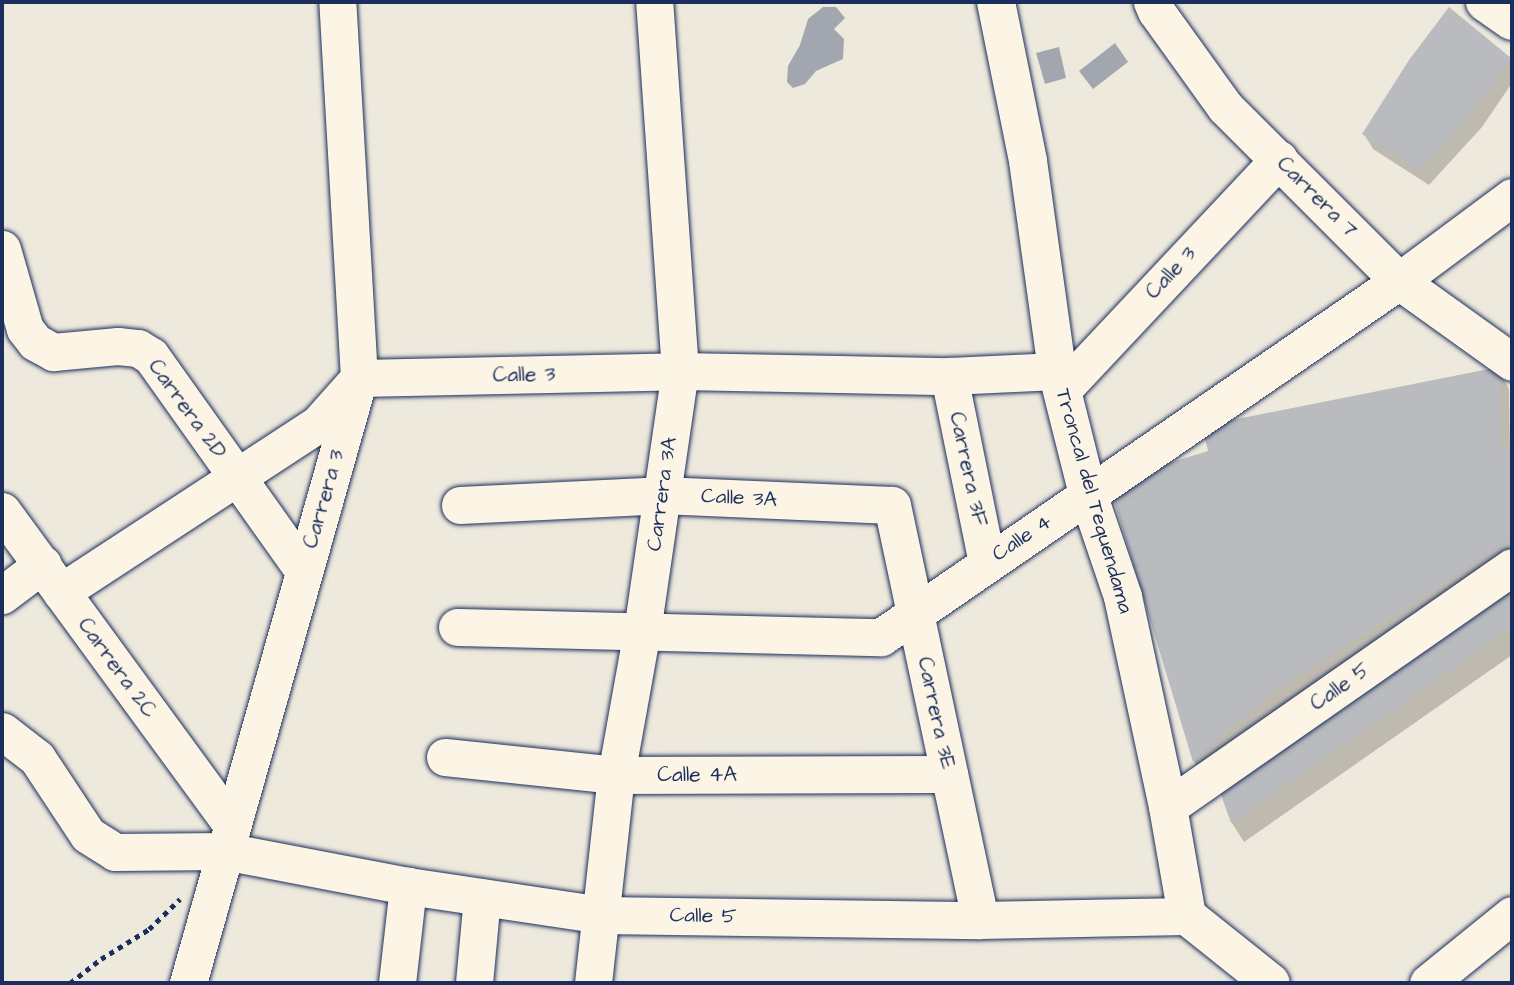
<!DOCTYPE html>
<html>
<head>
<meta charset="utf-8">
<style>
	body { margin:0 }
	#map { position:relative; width:1514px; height:985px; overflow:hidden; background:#eee9dd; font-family:"Architects Daughter",sans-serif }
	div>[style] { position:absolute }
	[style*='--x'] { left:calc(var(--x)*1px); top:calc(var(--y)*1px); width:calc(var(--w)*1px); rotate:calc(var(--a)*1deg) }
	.water>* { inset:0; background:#a2a7af }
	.shadow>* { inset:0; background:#0003 }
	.building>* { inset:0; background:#babbbe }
	.path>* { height:4.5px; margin-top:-2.25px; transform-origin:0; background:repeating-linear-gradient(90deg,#1b2f5e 0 5px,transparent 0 10px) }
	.roads { filter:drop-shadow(0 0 2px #1b2f5e) drop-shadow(0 0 2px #1b2f5e) }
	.minor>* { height:37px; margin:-18.5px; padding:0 18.5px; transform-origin:18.5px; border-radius:18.5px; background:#fcf5e5 }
	.major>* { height:38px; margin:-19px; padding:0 19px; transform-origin:19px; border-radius:19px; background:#fcf5e5 }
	span { translate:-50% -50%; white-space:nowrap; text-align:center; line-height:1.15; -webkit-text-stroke:7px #fcf5e5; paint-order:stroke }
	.street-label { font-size:21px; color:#1b2f5e }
	.frame { position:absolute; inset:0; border:4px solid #1b2f5e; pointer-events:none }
</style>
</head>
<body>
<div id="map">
	<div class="water">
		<i style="clip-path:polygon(823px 7px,836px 7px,845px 18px,834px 29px,844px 39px,843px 59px,816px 71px,805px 84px,793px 88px,787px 82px,788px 66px,800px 45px,808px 19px)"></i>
		<i style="clip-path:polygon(1115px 43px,1128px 62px,1093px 89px,1079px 71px)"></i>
		<i style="clip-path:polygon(1059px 47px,1066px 78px,1045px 84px,1036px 53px)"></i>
	</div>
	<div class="shadow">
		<i style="clip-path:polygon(1510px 59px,1512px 83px,1482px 127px,1429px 185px,1373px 149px,1364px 134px)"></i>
		<i style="clip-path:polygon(1498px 369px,1509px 389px,1512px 567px,1205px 780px,1194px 761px,1115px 497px)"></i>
		<i style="clip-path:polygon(1512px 588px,1512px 655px,1244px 842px,1232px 823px,1221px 790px)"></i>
	</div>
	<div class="building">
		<i style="clip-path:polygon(1449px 7px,1511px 58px,1473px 111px,1420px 171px,1362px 134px,1409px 60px)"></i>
		<i style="clip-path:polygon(1499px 367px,1502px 450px,1512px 450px,1512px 541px,1277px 689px,1193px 762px,1113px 497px,1143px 471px,1208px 451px,1202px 426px)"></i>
		<i style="clip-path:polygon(1512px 586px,1512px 627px,1231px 823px,1219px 789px)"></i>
	</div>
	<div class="path">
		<i style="--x:70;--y:983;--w:39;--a:-38"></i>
		<i style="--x:101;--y:959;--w:57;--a:-32"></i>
		<i style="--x:149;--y:929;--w:43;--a:-44.1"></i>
	</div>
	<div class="roads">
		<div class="minor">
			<i style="--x:1152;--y:2;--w:10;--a:66"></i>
			<i style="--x:1156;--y:11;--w:118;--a:54.3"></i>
			<i style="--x:1225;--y:107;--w:246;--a:45"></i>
			<i style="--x:1399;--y:281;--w:139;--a:35.6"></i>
			<i style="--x:2;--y:249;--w:83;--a:74"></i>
			<i style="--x:25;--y:329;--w:16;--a:52"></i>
			<i style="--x:35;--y:342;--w:21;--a:29"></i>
			<i style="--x:53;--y:352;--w:65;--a:-5.3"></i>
			<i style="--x:118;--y:346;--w:20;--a:6"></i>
			<i style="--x:138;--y:348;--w:15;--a:32"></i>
			<i style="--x:151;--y:356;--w:264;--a:54.6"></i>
			<i style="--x:949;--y:376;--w:190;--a:78.5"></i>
			<i style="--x:1064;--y:388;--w:314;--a:-46.8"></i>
			<i style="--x:460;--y:505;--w:201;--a:-2.8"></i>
			<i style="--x:661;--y:495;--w:231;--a:2.5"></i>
			<i style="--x:892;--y:505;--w:424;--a:78"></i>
			<i style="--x:2;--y:511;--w:389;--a:53.8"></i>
			<i style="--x:61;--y:592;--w:307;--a:-33.2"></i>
			<i style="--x:318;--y:424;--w:62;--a:-48.3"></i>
			<i style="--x:359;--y:378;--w:321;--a:-1.2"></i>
			<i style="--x:680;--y:371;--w:269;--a:1.1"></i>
			<i style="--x:949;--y:376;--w:108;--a:-2.7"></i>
			<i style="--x:2;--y:595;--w:51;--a:-37.1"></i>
			<i style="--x:457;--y:627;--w:424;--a:1.4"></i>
			<i style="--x:881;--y:637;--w:629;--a:-34.5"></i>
			<i style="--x:1399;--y:281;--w:141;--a:-36.6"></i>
			<i style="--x:2;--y:731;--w:44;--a:37.6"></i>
			<i style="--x:37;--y:758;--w:92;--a:56.5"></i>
			<i style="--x:88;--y:835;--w:32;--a:32"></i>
			<i style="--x:115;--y:852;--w:109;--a:-0.5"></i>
			<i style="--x:224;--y:851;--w:187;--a:10.8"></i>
			<i style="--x:408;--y:886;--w:195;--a:8.5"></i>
			<i style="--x:601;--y:915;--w:379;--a:0.8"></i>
			<i style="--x:980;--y:920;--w:207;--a:-1.1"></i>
			<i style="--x:445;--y:757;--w:172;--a:6"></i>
			<i style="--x:616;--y:775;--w:333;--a:-0.2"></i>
			<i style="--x:1168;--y:807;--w:419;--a:-34.9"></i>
			<i style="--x:188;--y:983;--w:629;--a:-74.22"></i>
			<i style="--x:359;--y:378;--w:377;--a:-93.3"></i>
			<i style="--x:397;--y:983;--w:98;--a:-83.5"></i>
			<i style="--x:474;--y:983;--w:86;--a:-84.7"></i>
			<i style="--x:593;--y:983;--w:209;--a:-83.7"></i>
			<i style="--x:616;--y:775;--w:146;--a:-79.8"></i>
			<i style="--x:642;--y:631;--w:263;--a:-81.7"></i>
			<i style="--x:680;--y:371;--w:370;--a:-94"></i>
			<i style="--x:1428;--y:983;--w:108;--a:-39"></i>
		</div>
		<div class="major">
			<i style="--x:996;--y:2;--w:162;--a:78.6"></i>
			<i style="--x:1028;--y:161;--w:212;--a:82.1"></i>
			<i style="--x:1057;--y:371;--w:127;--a:75.9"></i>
			<i style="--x:1088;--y:494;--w:109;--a:71.2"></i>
			<i style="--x:1123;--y:597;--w:215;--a:77.9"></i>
			<i style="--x:1168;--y:807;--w:111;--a:80.1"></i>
			<i style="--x:1187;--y:916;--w:107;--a:38.6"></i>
			<i style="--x:1485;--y:2;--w:33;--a:35"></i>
		</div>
	</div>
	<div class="street-label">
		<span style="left:1317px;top:197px;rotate:45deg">Carrera 7</span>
		<span style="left:1171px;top:273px;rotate:-47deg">Calle 3</span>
		<span style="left:524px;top:375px;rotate:-1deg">Calle 3</span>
		<span style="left:187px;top:409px;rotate:54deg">Carrera 2D</span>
		<span style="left:968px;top:469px;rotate:78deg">Carrera 3F</span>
		<span style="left:662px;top:494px;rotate:-82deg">Carrera 3A</span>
		<span style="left:739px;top:498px;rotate:3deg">Calle 3A</span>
		<span style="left:324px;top:499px;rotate:-74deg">Carrera 3</span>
		<span style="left:1094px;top:501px;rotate:74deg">Troncal del Tequendama</span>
		<span style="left:1022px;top:538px;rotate:-34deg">Calle 4</span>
		<span style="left:117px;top:668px;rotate:54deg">Carrera 2C</span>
		<span style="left:1340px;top:687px;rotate:-35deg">Calle 5</span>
		<span style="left:936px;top:713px;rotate:78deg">Carrera 3E</span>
		<span style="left:697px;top:775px">Calle 4A</span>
		<span style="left:703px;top:916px;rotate:1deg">Calle 5</span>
	</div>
	<div class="frame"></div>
</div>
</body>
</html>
